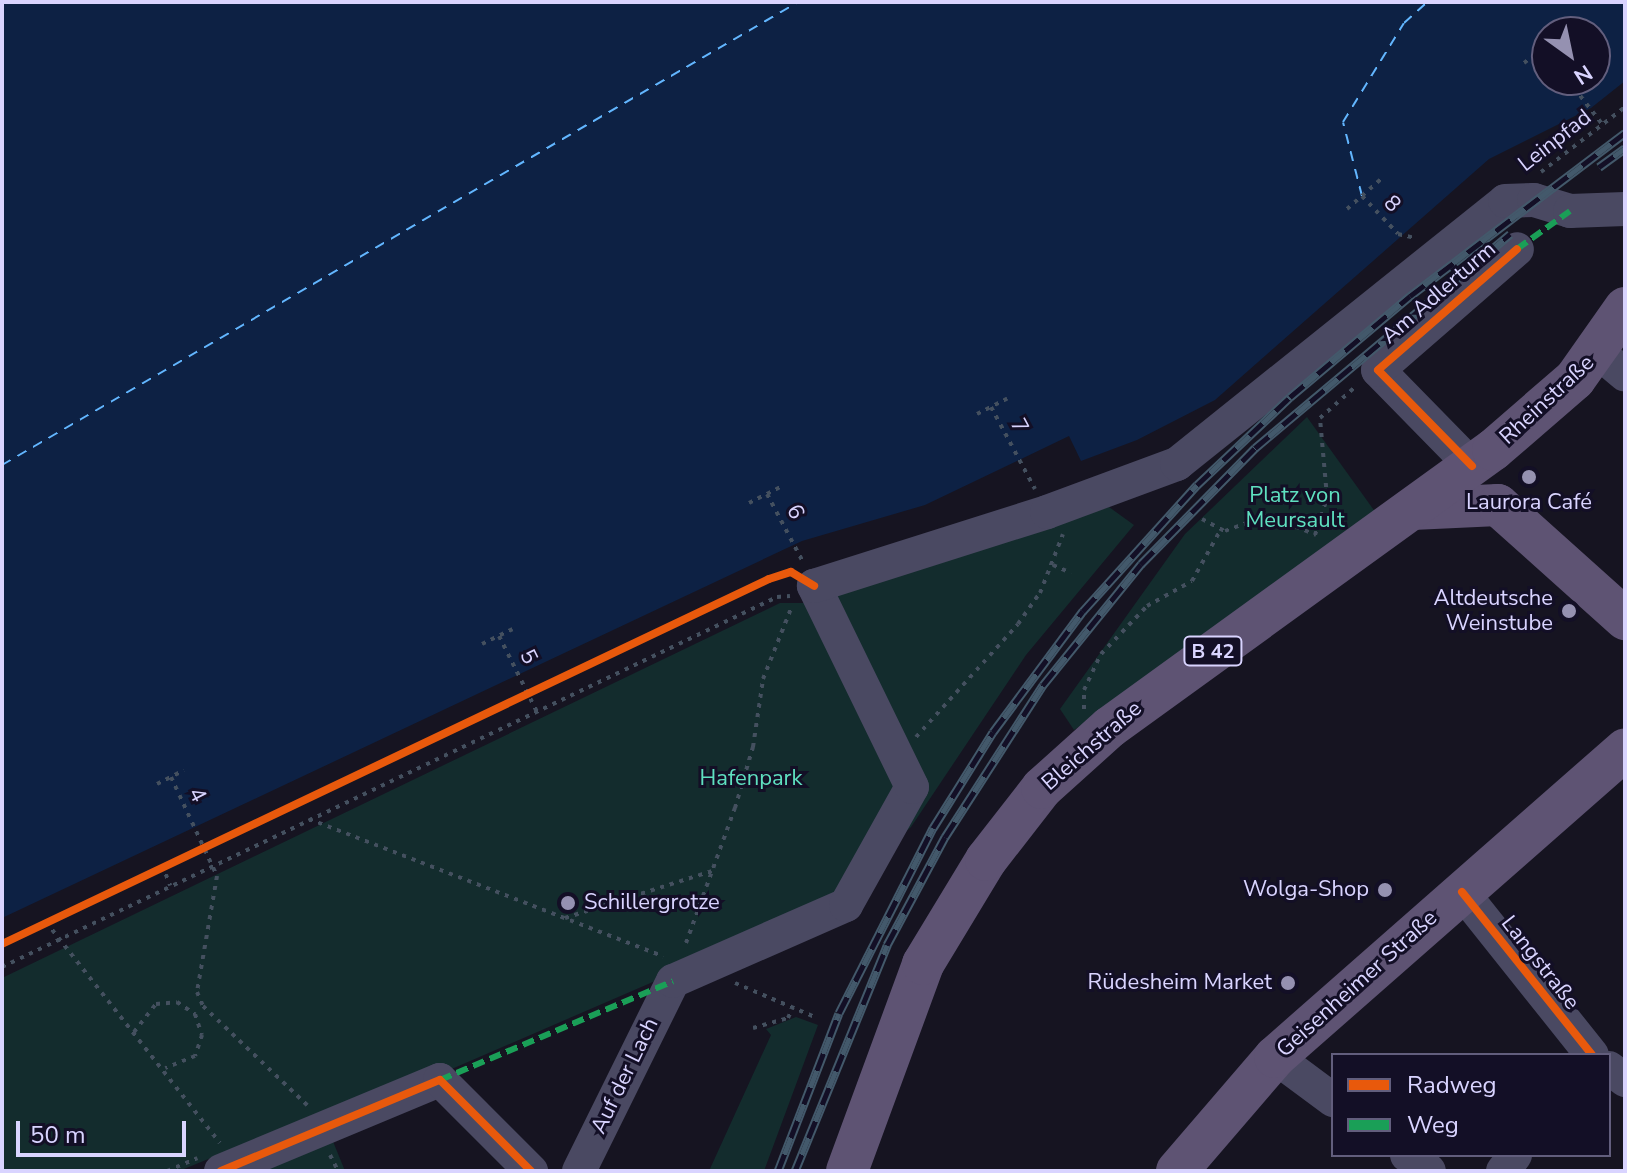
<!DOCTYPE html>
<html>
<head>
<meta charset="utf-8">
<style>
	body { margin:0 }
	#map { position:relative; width:1627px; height:1173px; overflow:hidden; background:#161421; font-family:"Nunito Sans",sans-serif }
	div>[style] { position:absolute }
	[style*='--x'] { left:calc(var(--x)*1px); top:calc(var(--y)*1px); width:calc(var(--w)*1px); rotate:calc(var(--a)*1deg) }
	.green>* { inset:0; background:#132c2d }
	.water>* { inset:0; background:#0d2144 }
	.ferry>* { height:2px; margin-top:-1px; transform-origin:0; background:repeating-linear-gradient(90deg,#62b6ff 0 10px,transparent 0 18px) }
	.path>* { height:4px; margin-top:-2px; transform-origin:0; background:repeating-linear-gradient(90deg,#44505f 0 4px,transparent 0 10px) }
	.minor>* { height:34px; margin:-17px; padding:0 17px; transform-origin:17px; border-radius:17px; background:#4a4962 }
	.major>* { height:42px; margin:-21px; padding:0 21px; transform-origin:21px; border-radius:21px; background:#5e5373 }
	.rail>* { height:9px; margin-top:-4.5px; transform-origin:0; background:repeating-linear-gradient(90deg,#130f26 0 18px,#43596b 0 36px); box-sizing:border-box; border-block:2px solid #43596b }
	.quiet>* { height:6px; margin-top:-3px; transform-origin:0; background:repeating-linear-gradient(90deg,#1a9f57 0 12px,transparent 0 18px) }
	.cycleway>* { height:8px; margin:-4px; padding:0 4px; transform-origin:4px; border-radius:4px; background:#e8590c }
	.dots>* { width:22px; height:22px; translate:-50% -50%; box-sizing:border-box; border:4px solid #130f26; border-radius:50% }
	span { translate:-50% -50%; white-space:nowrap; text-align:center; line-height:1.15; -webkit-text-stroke:6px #130f26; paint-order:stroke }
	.shield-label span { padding:2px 6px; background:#130f26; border:2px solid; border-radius:6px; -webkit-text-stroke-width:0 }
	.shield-label { font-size:20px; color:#d9d4ff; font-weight:700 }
	.street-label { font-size:22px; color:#d9d4ff }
	.park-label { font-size:22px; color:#5fe0c0 }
	.poi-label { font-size:22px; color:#d9d4ff }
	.right { translate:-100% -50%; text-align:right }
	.left { translate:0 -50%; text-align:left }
	.frame { position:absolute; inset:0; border:4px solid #d9d4ff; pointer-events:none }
	.legend { position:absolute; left:1331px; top:1053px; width:280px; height:104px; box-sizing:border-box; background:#130f26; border:2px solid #625e7d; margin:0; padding:10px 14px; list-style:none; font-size:24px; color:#d9d4ff }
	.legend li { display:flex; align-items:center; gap:16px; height:40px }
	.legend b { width:40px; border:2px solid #625e7d }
	.north { position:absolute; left:1531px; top:16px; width:80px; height:80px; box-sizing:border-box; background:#130f26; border:2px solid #625e7d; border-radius:50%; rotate:147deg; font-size:22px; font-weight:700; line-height:32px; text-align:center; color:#d9d4ff }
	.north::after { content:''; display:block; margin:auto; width:28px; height:36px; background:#9591b1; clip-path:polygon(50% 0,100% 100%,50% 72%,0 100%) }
	.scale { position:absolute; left:16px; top:1121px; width:170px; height:36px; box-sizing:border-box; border:4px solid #d9d4ff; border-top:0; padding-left:10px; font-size:24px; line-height:28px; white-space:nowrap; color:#d9d4ff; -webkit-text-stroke:6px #130f26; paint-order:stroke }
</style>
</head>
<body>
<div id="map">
	<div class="green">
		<i style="clip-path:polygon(1307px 417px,1381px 520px,1074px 730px,1060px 709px,1185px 534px)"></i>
		<i style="clip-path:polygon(1109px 507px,1134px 525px,1026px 655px,911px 827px,824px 908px,447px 1071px,353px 1100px,179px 1171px,2px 1171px,2px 978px,780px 603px,807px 603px)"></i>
		<i style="clip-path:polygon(796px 1017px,818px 1025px,764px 1171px,709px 1171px,771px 1035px,766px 1029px)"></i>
		<i style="clip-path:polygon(332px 1139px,345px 1171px,255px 1171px)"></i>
	</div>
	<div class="water">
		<i style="clip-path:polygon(evenodd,2px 2px,1625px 2px,1625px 81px,1591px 108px,1489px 159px,1215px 400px,1137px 440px,1081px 461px,1069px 436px,925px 505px,802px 541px,2px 918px,2px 2px,1547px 32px,1595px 32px,1595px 80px,1547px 80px,1547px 32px)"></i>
	</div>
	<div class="ferry">
		<i style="--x:1362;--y:196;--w:76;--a:-104.4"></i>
		<i style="--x:1343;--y:122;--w:116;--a:-58.4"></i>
		<i style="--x:1404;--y:23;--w:31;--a:-42"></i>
		<i style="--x:2;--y:465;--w:921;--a:-30.18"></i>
	</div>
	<div class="path">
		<i style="--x:1524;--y:63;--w:29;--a:-38"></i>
		<i style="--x:1568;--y:80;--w:56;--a:52.3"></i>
		<i style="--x:1541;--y:172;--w:106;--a:-37.7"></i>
		<i style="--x:1362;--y:196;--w:52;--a:46.5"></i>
		<i style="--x:1398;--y:234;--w:17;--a:13"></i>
		<i style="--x:1347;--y:209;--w:45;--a:-41.4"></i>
		<i style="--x:991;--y:407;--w:93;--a:61.8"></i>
		<i style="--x:977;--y:414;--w:34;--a:-27"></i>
		<i style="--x:767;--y:494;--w:77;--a:62.1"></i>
		<i style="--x:749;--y:503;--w:39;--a:-27"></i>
		<i style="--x:1202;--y:519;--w:26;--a:28"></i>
		<i style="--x:1225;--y:531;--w:46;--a:-20.4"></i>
		<i style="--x:1268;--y:515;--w:52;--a:22.6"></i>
		<i style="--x:1315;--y:535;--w:40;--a:-72"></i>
		<i style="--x:1327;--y:497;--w:79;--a:-95.1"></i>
		<i style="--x:1320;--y:418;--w:48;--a:-41.6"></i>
		<i style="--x:1053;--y:565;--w:20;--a:24"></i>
		<i style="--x:499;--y:636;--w:85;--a:63.4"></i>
		<i style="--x:482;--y:644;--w:34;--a:-26"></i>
		<i style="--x:1084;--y:709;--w:19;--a:-90"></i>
		<i style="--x:1084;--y:690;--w:40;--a:-65"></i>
		<i style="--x:1101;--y:654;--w:66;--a:-46.2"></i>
		<i style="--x:1147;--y:606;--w:51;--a:-29.1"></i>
		<i style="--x:1192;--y:581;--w:57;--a:-60.8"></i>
		<i style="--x:916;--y:737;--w:152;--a:-47.9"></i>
		<i style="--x:1018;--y:624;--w:38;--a:-55"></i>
		<i style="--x:1040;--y:593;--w:63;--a:-68.7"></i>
		<i style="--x:171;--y:777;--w:109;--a:65.1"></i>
		<i style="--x:217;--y:876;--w:118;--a:99.8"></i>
		<i style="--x:197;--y:992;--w:15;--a:67"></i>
		<i style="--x:203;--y:1006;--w:144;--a:43.6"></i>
		<i style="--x:157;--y:784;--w:30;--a:-27"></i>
		<i style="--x:309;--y:819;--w:380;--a:21.2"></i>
		<i style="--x:162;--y:865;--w:22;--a:68"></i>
		<i style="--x:565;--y:918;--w:154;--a:-17.7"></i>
		<i style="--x:46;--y:922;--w:281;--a:51.8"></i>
		<i style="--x:686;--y:943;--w:144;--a:-70.1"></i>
		<i style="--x:735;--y:808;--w:64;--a:-73.6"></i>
		<i style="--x:753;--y:747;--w:69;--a:-81.6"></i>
		<i style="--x:763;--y:679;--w:79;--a:-68.3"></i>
		<i style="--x:2;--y:967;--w:859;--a:-25.52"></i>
		<i style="--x:777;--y:597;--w:13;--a:-4"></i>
		<i style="--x:735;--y:983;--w:89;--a:23.1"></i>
		<i style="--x:753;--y:1028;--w:36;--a:-16"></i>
		<i style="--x:788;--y:1018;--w:12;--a:-66"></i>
		<i style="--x:134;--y:1032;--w:36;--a:-52"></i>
		<i style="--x:156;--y:1004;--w:21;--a:-5"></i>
		<i style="--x:177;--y:1002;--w:22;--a:34"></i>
		<i style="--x:195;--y:1014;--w:22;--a:72"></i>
		<i style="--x:202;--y:1035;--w:22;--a:108"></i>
		<i style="--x:195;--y:1056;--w:32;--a:158"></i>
		<i style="--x:330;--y:1155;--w:18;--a:63"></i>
		<i style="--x:167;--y:1171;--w:33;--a:-23"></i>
	</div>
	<div class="minor">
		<i style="--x:1598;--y:352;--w:35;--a:40"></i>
		<i style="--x:1472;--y:466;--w:134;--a:-134.4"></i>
		<i style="--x:1378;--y:370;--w:184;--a:-41"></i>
		<i style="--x:1462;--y:892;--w:208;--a:51.4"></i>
		<i style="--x:1275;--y:1057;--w:72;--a:36.6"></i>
		<i style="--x:1609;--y:1068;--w:20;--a:37"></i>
		<i style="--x:1407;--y:1155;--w:27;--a:36"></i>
		<i style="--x:221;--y:1171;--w:237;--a:-22.6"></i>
		<i style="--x:440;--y:1080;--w:129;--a:45"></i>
		<i style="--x:579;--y:1171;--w:212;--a:-63.7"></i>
		<i style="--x:673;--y:981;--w:189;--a:-23.7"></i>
		<i style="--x:846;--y:905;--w:135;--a:-60.8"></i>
		<i style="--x:912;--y:787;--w:224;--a:-116"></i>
		<i style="--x:814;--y:586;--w:244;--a:-17.6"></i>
		<i style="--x:1047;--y:512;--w:139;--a:-20.3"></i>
		<i style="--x:1177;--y:464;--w:420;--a:-38.7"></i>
		<i style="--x:1505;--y:201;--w:29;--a:-2"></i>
		<i style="--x:1534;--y:200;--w:38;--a:17"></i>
		<i style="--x:1570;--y:211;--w:55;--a:-2.1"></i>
		<i style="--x:1503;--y:1171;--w:20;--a:-53"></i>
	</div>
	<div class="major">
		<i style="--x:1412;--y:509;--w:86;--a:-2.7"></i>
		<i style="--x:1498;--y:505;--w:171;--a:41.9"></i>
		<i style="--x:847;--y:1171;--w:221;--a:-69.8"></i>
		<i style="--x:923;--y:964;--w:122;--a:-58.8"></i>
		<i style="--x:986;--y:860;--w:91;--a:-52.1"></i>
		<i style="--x:1042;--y:788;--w:91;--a:-41.9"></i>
		<i style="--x:1110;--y:727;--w:473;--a:-35.9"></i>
		<i style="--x:1493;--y:450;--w:108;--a:-40.9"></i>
		<i style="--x:1575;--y:379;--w:87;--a:-54.8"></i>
		<i style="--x:1177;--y:1171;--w:150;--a:-49.3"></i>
		<i style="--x:1275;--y:1057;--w:466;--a:-41.3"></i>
	</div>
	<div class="rail">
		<i style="--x:1599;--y:167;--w:32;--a:-36"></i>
		<i style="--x:778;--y:1171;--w:169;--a:-68.9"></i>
		<i style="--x:839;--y:1013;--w:208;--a:-63.1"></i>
		<i style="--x:933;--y:828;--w:113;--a:-58"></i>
		<i style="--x:993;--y:732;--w:151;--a:-53.4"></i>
		<i style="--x:1083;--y:611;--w:170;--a:-47.9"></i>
		<i style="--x:1197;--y:485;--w:128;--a:-43.4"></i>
		<i style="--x:1290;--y:397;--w:157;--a:-40.1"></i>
		<i style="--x:1410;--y:296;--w:270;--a:-37.2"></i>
		<i style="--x:795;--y:1171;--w:244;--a:-67.8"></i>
		<i style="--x:887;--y:945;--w:123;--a:-61.8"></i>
		<i style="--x:945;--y:837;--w:181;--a:-57.2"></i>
		<i style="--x:1043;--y:685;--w:156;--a:-51"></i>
		<i style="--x:1141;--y:564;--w:163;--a:-45.5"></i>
		<i style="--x:1255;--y:448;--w:333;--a:-40"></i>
	</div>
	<div class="quiet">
		<i style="--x:1517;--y:249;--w:65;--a:-35.6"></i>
		<i style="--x:440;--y:1080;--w:253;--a:-23"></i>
	</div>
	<div class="cycleway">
		<i style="--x:1472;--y:466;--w:134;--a:-134.4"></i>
		<i style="--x:1378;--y:370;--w:184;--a:-41"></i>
		<i style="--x:1462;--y:892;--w:208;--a:51.4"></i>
		<i style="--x:2;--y:944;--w:849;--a:-25.45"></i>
		<i style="--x:769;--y:579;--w:23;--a:-18"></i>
		<i style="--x:791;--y:572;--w:27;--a:31"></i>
		<i style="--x:221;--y:1171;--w:237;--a:-22.6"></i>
		<i style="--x:440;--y:1080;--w:129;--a:45"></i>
	</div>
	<div class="dots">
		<i style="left:1529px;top:477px;background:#9591b1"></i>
		<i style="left:1569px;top:611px;background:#9591b1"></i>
		<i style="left:1385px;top:890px;background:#9591b1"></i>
		<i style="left:568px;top:903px;background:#9591b1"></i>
		<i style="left:1288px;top:983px;background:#9591b1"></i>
	</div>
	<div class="shield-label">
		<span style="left:1213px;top:651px">B 42</span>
	</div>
	<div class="street-label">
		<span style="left:1555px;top:141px;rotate:-38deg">Leinpfad</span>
		<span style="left:1392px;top:204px;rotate:46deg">8</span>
		<span style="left:1439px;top:293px;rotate:-41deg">Am Adlerturm</span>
		<span style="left:1547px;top:400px;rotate:-43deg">Rheinstraße</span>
		<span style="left:1019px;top:426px;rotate:62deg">7</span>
		<span style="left:795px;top:512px;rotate:62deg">6</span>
		<span style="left:528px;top:657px;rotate:64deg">5</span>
		<span style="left:1092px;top:746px;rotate:-41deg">Bleichstraße</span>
		<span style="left:197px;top:795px;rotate:63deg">4</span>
		<span style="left:1540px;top:963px;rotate:52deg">Langstraße</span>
		<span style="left:1357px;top:984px;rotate:-42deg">Geisenheimer Straße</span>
		<span style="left:625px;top:1076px;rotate:-64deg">Auf der Lach</span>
	</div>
	<div class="park-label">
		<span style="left:1295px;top:508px">Platz von<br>Meursault</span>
		<span style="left:751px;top:779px">Hafenpark</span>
	</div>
	<div class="poi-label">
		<span style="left:1529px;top:503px">Laurora Café</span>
		<span class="right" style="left:1553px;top:611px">Altdeutsche<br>Weinstube</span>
		<span class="right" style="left:1369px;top:890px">Wolga-Shop</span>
		<span class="left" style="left:584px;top:903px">Schillergrotze</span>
		<span class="right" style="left:1272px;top:983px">Rüdesheim Market</span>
	</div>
	<div class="frame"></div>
	<ul class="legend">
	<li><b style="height:10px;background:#e8590c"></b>Radweg</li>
	<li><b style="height:10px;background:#1a9f57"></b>Weg</li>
	</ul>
	<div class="north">N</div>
	<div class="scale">50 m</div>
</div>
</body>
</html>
